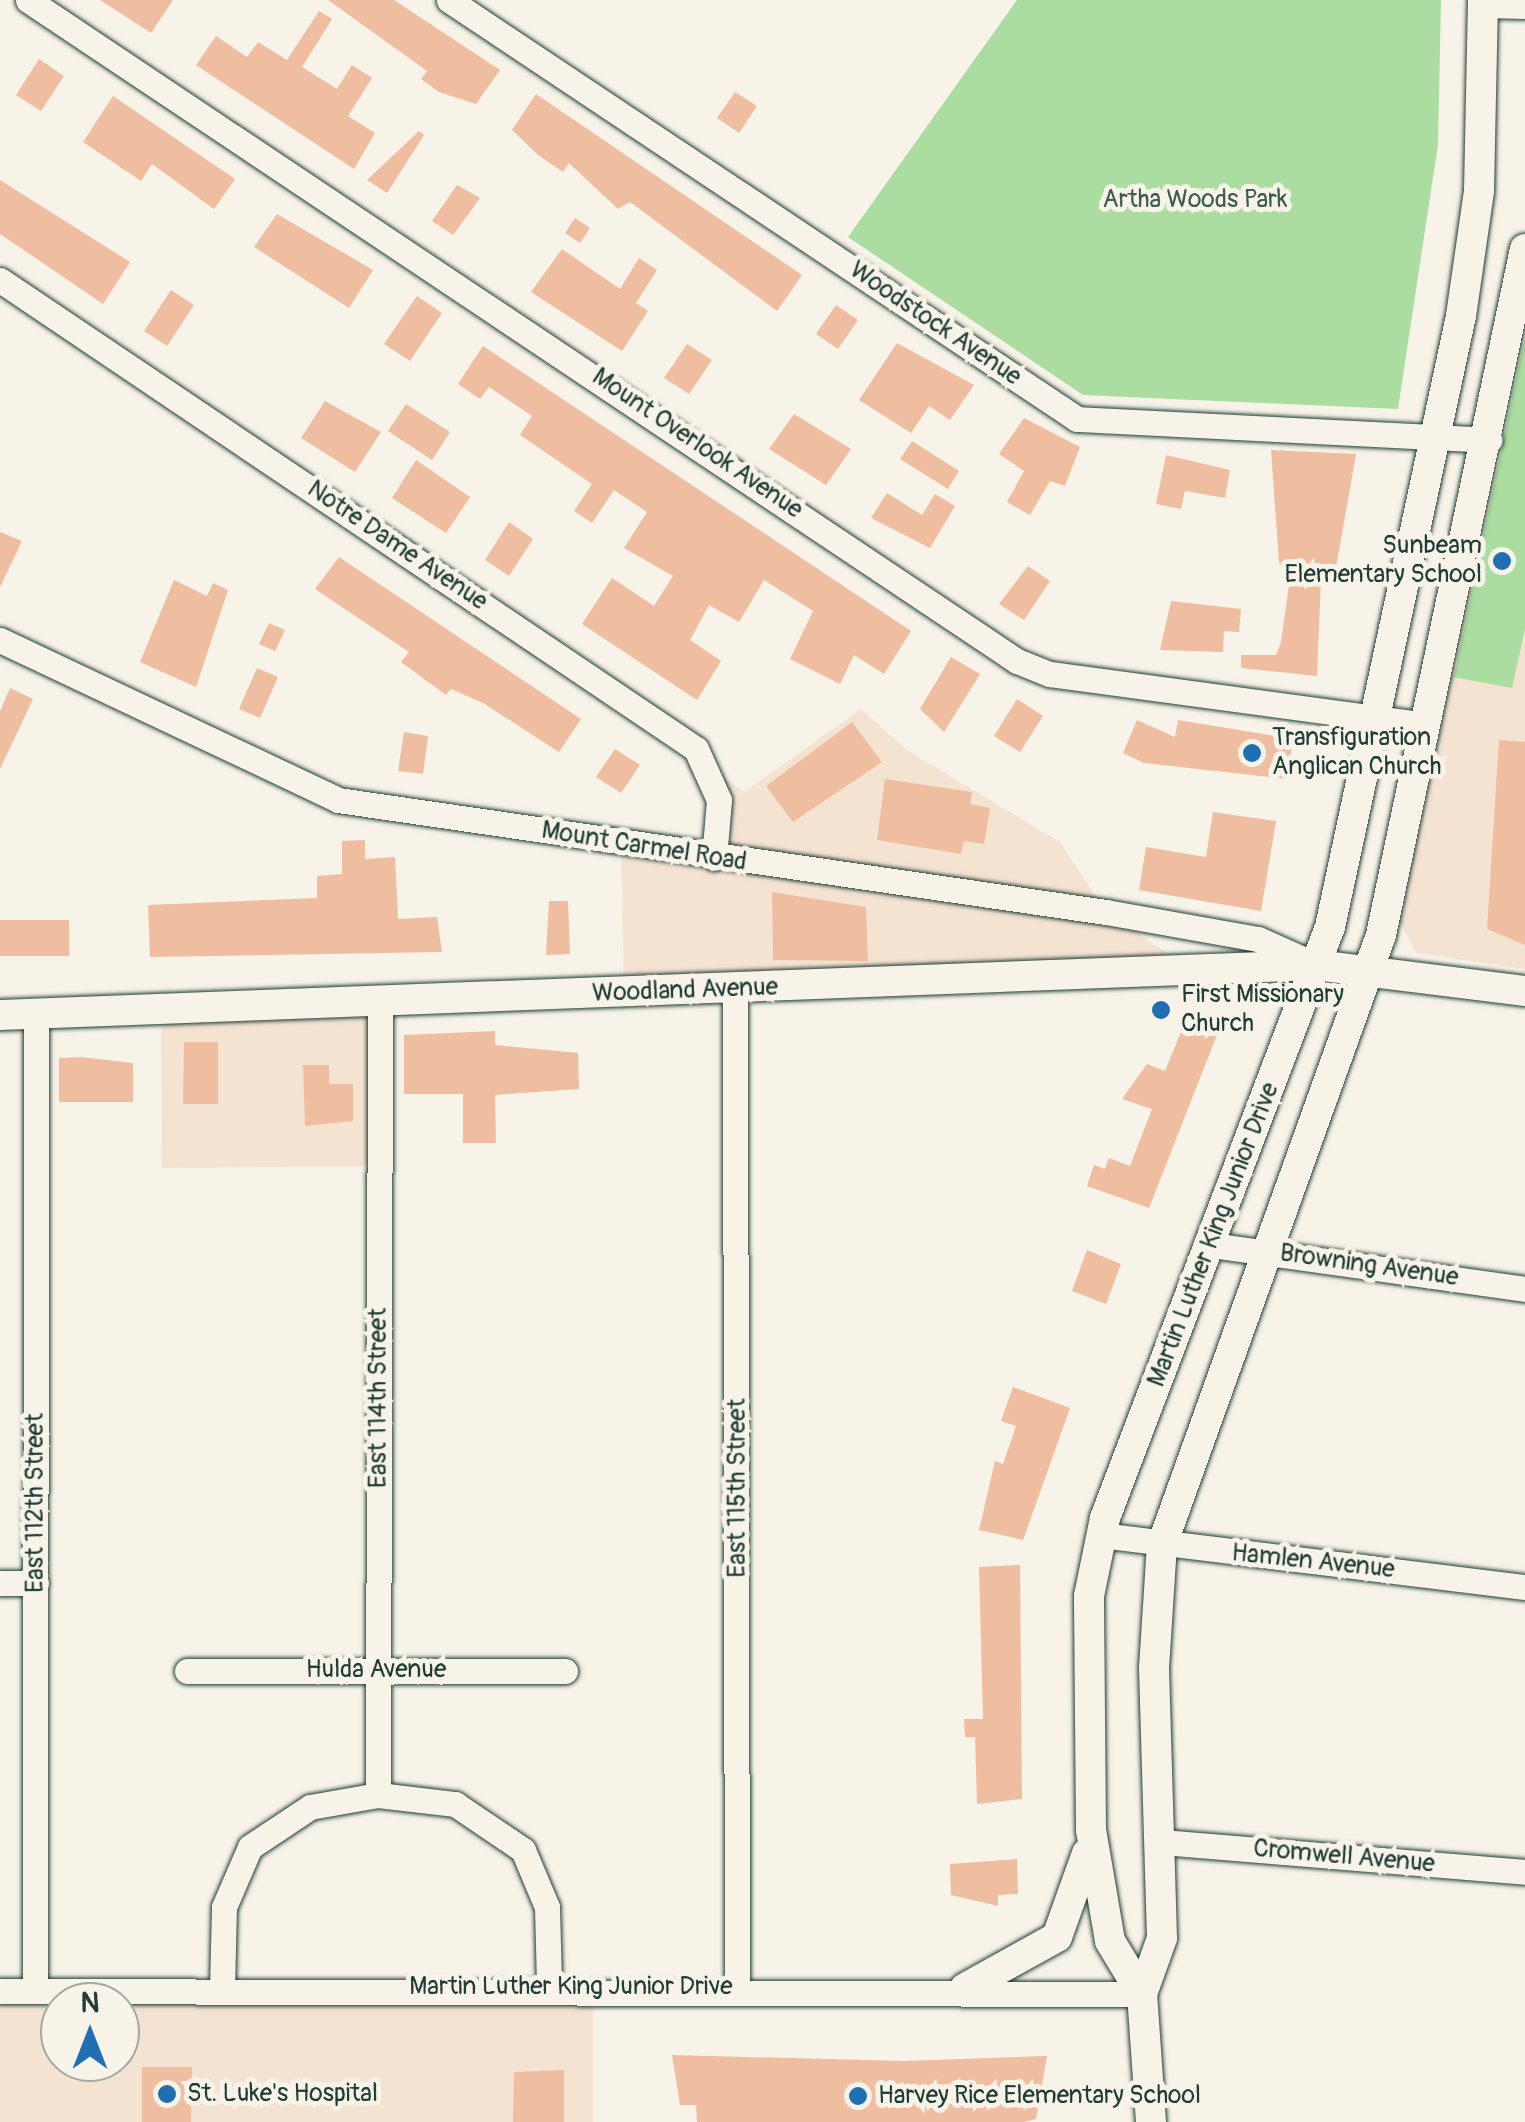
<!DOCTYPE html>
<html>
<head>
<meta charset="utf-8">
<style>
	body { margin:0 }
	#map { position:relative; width:1525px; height:2122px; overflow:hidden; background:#f7f3e8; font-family:Pangolin,sans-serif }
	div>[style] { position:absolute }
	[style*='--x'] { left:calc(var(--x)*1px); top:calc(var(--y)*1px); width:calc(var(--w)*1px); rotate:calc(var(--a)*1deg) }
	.built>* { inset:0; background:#f5e3d2 }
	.green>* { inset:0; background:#aadd9f }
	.building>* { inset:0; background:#efbea0 }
	.roads { filter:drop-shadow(0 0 2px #1f3d34) drop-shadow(0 0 2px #1f3d34) }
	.minor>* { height:25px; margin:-12.5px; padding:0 12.5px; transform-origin:12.5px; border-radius:12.5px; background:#f7f3e8 }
	.major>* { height:30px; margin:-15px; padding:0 15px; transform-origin:15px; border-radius:15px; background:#f7f3e8 }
	.dots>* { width:28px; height:28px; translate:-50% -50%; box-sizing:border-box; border:5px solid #f7f3e8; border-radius:50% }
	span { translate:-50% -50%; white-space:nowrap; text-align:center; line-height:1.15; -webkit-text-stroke:10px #f7f3e8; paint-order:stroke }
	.park-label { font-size:25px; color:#3b5d49 }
	.street-label { font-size:25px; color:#1f3d34 }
	.poi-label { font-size:25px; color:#1f3d34 }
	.right { translate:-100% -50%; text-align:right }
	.left { translate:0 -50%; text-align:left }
	.north { position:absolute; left:40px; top:1982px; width:100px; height:100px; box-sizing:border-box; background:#f7f3e8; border:2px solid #a1aaa0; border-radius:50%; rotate:0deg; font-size:28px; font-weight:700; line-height:40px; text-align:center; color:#1f3d34 }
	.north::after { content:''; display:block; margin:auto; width:35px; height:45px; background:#1f6fb2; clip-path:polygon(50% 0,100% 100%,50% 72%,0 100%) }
</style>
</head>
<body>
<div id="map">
	<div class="built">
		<i style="clip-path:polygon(1525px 337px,1525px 969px,1416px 953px,1400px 922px)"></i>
		<i style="clip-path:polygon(861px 709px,907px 750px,1060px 842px,1106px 912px,1167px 953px,1136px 973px,624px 993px,621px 844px,714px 858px,709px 766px,744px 792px)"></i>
		<i style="clip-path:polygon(380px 1001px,380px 1166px,162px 1168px,161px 1010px)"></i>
		<i style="clip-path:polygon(evenodd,593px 1987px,593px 2122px,0 2122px,0 1991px,593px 1987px,60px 2002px,120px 2002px,120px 2062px,60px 2062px,60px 2002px)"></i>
	</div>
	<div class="green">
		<i style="clip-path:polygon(1017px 0,1441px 0,1438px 144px,1398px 409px,1083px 395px,848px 237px)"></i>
		<i style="clip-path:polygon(1525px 337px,1525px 629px,1512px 688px,1454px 677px)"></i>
	</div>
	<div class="building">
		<i style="clip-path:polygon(100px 0,173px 0,151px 33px)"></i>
		<i style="clip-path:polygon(328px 0,394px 0,500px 70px,476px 104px,439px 92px,421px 79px,427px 71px)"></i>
		<i style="clip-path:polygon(319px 11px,332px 19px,302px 67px,337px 89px,352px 65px,372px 78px,348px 116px,375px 133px,354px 169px,196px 65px,216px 36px,247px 57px,258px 42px,287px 60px)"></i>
		<i style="clip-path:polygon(39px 59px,64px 76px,41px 111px,16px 95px)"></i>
		<i style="clip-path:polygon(735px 92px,757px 106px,739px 133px,717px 118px)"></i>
		<i style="clip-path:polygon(536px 94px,802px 275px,777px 311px,630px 202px,618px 209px,569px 163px,563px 172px,538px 155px,512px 130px)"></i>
		<i style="clip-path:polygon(113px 96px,235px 179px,214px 209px,152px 164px,141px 181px,83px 142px)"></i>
		<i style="clip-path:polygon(419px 131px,424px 135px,387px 193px,367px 180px)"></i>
		<i style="clip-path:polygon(0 180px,130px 262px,103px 304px,0 234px)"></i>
		<i style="clip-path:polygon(457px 185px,480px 198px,453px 235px,432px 221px)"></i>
		<i style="clip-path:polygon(277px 214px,373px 270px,349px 308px,254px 247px)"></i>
		<i style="clip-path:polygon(575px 218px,590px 228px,580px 243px,565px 233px)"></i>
		<i style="clip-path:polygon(562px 249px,620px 289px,639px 258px,657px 270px,636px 303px,648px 311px,622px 351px,531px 292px)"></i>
		<i style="clip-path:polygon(171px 290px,194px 305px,167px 346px,144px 331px)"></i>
		<i style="clip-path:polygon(417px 296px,442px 313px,410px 361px,384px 344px)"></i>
		<i style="clip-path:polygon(836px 305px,858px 320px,838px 349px,816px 334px)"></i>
		<i style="clip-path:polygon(897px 343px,974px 385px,950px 420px,929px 406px,911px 433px,859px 400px)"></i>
		<i style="clip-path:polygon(687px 344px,712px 360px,689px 394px,664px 378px)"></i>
		<i style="clip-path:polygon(483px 346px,911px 631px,884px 674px,854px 655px,840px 684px,790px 659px,813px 611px,764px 580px,739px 622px,709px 605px,690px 640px,721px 661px,697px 700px,582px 624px,612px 578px,654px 606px,673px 576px,624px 548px,647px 512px,614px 490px,592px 523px,574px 511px,592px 484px,520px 435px,532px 416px,489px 387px,480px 399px,458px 384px)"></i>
		<i style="clip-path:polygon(325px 401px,381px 432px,355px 472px,301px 438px)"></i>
		<i style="clip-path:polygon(406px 404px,450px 432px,432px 460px,388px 431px)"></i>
		<i style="clip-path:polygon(794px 414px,851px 449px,826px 485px,769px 449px)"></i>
		<i style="clip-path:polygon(1024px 418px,1080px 447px,1065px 486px,1050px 481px,1030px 515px,1007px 502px,1024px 471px,999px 454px)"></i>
		<i style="clip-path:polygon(912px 441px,959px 471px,948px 489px,900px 459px)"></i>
		<i style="clip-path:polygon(1271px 450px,1356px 454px,1334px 579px,1321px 579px,1317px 676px,1241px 668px,1241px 655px,1276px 655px,1281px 642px,1290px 578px,1279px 562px)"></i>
		<i style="clip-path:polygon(1166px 455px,1230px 470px,1225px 498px,1185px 491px,1181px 509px,1156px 504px)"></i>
		<i style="clip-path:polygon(416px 460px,470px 497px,446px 533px,392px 498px)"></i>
		<i style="clip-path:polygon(887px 493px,922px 515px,935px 494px,955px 506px,930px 548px,871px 518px)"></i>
		<i style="clip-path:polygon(509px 522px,533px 539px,509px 576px,485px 560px)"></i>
		<i style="clip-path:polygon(0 532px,22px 541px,0 587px)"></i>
		<i style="clip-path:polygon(339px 557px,581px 719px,559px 752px,483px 703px,451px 689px,446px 695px,401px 662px,409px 652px,315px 589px)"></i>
		<i style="clip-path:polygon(1028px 566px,1050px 581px,1024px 620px,999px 604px)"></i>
		<i style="clip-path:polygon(174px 580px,207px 596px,213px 583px,228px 590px,196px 687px,140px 662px)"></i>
		<i style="clip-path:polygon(1171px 601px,1241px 609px,1239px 632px,1224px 631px,1223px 652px,1160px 650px)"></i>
		<i style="clip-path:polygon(269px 623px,285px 630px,275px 651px,259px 644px)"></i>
		<i style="clip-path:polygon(951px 657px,980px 674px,944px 732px,920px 709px)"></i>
		<i style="clip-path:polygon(257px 668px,278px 677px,260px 718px,239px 709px)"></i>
		<i style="clip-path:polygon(10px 688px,33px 699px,0 769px,0 711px)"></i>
		<i style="clip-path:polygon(1017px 699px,1043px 716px,1020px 752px,994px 736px)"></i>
		<i style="clip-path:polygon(1137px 720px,1175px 737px,1178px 720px,1293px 739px,1287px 779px,1144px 763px,1123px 753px)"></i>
		<i style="clip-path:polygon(852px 722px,882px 762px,793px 822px,766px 786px)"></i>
		<i style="clip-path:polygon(404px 732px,428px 736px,423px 774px,398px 771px)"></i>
		<i style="clip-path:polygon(1499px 740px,1525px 742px,1525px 945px,1487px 929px)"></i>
		<i style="clip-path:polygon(615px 749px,640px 765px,621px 793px,596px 777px)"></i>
		<i style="clip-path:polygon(885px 779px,972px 792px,970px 804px,990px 808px,984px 844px,964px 841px,961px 854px,877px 840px)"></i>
		<i style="clip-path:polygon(1213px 812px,1276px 821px,1261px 911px,1139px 890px,1146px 847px,1206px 857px)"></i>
		<i style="clip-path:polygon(365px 840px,365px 859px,395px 857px,398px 919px,437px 917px,442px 952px,150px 957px,148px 905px,317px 898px,317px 876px,342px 874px,342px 841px)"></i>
		<i style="clip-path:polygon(772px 892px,866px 907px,868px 961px,773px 960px)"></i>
		<i style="clip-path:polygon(549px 901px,568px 901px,570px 954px,546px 955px)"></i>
		<i style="clip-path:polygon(0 920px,69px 920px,69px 956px,0 956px)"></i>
		<i style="clip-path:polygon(1190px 1010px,1222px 1022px,1149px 1208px,1087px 1186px,1094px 1165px,1105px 1169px,1109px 1158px,1130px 1166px,1152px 1109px,1122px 1099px,1147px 1064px,1165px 1071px)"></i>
		<i style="clip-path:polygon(495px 1031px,495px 1045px,578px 1053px,579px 1089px,495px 1095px,496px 1143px,463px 1143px,463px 1094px,404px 1094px,404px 1035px)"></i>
		<i style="clip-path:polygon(184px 1042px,218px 1042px,218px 1104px,183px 1104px)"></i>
		<i style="clip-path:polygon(81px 1057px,133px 1063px,133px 1102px,59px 1102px,59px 1058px)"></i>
		<i style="clip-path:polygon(303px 1065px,329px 1065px,329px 1084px,353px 1084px,353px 1121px,305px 1126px)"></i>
		<i style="clip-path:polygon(1087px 1250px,1121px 1264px,1106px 1304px,1072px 1291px)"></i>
		<i style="clip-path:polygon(1013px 1387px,1070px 1408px,1023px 1540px,979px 1530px,995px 1461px,1003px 1464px,1016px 1426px,1001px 1421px)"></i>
		<i style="clip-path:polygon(1020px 1565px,1022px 1799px,977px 1804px,975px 1737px,965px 1737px,964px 1719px,983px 1719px,979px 1567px)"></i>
		<i style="clip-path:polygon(1017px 1859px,1018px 1894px,998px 1895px,998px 1906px,951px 1895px,950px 1864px)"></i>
		<i style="clip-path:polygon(672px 2055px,904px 2061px,1047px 2056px,1036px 2119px,1024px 2122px,697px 2122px,696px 2105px,680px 2105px)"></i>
		<i style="clip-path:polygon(142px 2067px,192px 2067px,191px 2122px,142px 2122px)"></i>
		<i style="clip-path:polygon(564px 2070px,564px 2122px,513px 2122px,514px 2072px)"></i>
	</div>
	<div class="roads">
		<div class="minor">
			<i style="--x:28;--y:0;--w:1190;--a:33.76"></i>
			<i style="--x:1017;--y:661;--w:35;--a:22"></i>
			<i style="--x:1050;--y:674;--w:380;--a:7.7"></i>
			<i style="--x:449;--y:0;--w:755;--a:33.71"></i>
			<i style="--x:1077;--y:419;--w:413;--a:2.9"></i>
			<i style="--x:1483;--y:5;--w:42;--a:1.4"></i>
			<i style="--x:0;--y:280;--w:839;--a:33.97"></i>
			<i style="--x:696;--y:749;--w:56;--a:65.7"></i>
			<i style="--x:719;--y:800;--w:58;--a:94.9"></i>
			<i style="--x:0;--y:640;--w:374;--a:25.3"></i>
			<i style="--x:338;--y:800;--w:776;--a:8.3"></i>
			<i style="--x:1106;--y:912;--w:154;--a:10.1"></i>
			<i style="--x:1258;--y:939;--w:64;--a:24.1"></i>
			<i style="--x:735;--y:990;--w:997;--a:89.89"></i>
			<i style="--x:1212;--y:1245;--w:316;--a:8"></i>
			<i style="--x:1101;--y:1535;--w:427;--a:7"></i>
			<i style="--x:0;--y:1583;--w:36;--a:0"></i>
			<i style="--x:187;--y:1671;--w:378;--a:0"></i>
			<i style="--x:378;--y:1795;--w:794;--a:-89.86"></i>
			<i style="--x:1162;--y:1842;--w:364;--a:4.7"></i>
			<i style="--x:222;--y:1989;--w:82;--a:-88.6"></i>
			<i style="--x:224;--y:1907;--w:65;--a:-66.6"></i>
			<i style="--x:250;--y:1847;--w:72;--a:-33.7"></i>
			<i style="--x:310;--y:1807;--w:69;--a:-10"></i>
			<i style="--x:378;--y:1795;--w:78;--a:6.7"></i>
			<i style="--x:455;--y:1804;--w:82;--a:34.1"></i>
			<i style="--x:523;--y:1850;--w:62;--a:67.2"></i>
			<i style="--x:547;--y:1907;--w:79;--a:88.5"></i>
			<i style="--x:0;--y:1991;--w:1142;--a:0.15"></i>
			<i style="--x:35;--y:1991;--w:977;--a:-89.94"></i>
		</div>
		<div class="major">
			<i style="--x:0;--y:1015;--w:1317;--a:-2.18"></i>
			<i style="--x:1316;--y:965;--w:211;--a:7.1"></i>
			<i style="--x:965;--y:1988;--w:105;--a:-29"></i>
			<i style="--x:1057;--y:1937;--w:89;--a:-70.3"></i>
			<i style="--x:1142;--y:1994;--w:62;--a:-121.1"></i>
			<i style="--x:1110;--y:1941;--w:113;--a:-99.7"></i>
			<i style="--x:1091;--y:1830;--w:234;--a:-90.5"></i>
			<i style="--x:1089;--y:1596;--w:80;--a:-78.4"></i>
			<i style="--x:1105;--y:1518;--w:632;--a:-69.16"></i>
			<i style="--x:1330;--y:927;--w:625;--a:-77.9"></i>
			<i style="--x:1461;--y:316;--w:126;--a:-81.8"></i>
			<i style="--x:1479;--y:191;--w:191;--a:-88.8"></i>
			<i style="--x:1151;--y:2122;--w:128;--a:-94"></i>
			<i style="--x:1142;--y:1994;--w:59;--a:-70.3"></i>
			<i style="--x:1162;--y:1938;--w:270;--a:-91.7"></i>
			<i style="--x:1154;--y:1668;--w:123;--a:-86.3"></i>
			<i style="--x:1162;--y:1545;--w:648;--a:-70.25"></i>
			<i style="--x:1381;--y:935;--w:701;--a:-78.15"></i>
		</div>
	</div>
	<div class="dots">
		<i style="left:1502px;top:561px;background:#1f6fb2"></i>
		<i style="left:1252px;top:753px;background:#1f6fb2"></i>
		<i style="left:1161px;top:1010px;background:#1f6fb2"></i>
		<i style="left:167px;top:2094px;background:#1f6fb2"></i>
		<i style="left:858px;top:2096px;background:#1f6fb2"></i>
	</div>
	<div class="park-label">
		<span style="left:1195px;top:200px">Artha Woods Park</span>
	</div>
	<div class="street-label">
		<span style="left:935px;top:324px;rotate:34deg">Woodstock Avenue</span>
		<span style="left:697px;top:444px;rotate:34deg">Mount Overlook Avenue</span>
		<span style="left:397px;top:546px;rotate:34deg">Notre Dame Avenue</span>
		<span style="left:644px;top:847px;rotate:9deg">Mount Carmel Road</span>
		<span style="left:685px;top:991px;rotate:-2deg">Woodland Avenue</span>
		<span style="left:1214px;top:1235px;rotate:-69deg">Martin Luther King Junior Drive</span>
		<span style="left:1369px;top:1266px;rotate:8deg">Browning Avenue</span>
		<span style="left:379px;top:1398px;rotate:-90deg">East 114th Street</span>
		<span style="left:738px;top:1488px;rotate:-90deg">East 115th Street</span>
		<span style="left:36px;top:1503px;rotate:-90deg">East 112th Street</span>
		<span style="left:1313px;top:1562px;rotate:6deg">Hamlen Avenue</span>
		<span style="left:376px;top:1670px">Hulda Avenue</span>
		<span style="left:1344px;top:1857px;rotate:5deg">Cromwell Avenue</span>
		<span style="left:571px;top:1987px">Martin Luther King Junior Drive</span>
	</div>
	<div class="poi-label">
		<span class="right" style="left:1482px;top:561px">Sunbeam<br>Elementary School</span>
		<span class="left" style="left:1272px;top:753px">Transfiguration<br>Anglican Church</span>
		<span class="left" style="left:1181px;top:1010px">First Missionary<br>Church</span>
		<span class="left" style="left:187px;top:2094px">St. Luke's Hospital</span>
		<span class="left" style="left:878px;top:2096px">Harvey Rice Elementary School</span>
	</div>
	<div class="north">N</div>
</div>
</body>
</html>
